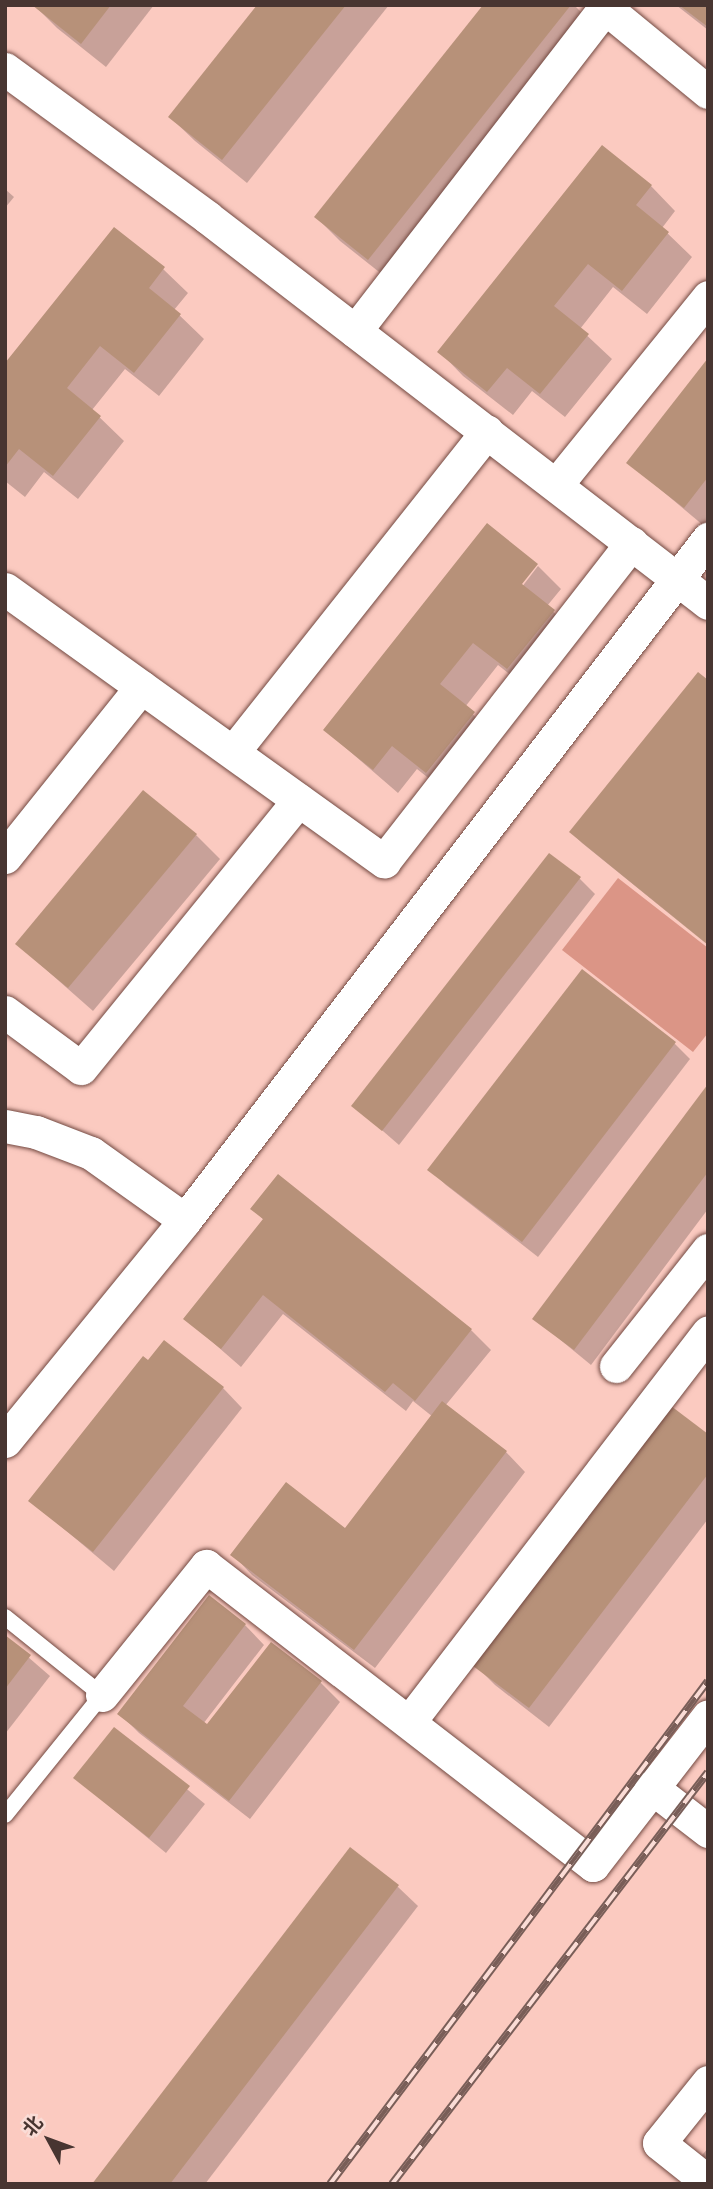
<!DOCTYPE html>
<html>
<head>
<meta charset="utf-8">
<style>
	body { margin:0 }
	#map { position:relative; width:713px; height:2189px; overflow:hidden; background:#fbcac0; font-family:"Roboto Serif","Noto Sans SC",serif }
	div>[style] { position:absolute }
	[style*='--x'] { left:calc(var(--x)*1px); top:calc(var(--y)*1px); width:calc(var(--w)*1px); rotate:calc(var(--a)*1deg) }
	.green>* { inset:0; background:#db9586 }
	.shadow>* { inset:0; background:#0003 }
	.building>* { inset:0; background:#b79179 }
	.roads { filter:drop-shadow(0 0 2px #724941) drop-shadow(0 0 2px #724941) }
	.service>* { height:16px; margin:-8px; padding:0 8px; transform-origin:8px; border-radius:8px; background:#fff }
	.minor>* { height:33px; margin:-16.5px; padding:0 16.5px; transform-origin:16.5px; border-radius:16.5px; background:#fff }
	.rail>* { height:8px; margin-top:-4px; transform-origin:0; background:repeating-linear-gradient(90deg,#fadcd6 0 16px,#795e58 0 32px); box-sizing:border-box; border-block:2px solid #795e58 }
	span { translate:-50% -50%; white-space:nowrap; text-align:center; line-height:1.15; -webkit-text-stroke:5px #fadcd6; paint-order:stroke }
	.frame { position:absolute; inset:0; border:7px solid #483531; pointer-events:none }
	.north { position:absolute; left:14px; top:2105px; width:70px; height:70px; -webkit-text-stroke:5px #fadcd6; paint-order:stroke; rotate:311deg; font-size:19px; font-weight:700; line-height:28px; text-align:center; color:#483531 }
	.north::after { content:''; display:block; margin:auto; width:24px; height:32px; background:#483531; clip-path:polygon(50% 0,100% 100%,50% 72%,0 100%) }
</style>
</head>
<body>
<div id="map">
	<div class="green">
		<i style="clip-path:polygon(618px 878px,708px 948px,708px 1033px,693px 1052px,562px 950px)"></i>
	</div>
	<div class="shadow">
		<i style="clip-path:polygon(34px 5px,154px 5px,106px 67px,57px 28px)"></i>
		<i style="clip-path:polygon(260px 5px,389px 5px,247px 183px,195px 141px,170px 117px)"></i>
		<i style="clip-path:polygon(486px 5px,574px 5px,597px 28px,393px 283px,340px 241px,316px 217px)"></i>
		<i style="clip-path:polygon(676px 5px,708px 5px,708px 30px)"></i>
		<i style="clip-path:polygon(602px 148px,651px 186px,675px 211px,662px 228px,692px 257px,647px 314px,613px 287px,580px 329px,612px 359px,565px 417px,532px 391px,513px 415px,463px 376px,439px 351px)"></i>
		<i style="clip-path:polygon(5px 189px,14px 197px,5px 208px)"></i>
		<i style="clip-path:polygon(163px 269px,188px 293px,174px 310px,204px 339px,159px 396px,125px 369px,92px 410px,124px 441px,78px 499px,44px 472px,25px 497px,5px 481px,5px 366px)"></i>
		<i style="clip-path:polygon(708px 361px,708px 522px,704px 526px,629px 463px)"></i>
		<i style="clip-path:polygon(538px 566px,561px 589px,547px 606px,578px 635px,532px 692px,498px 665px,465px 707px,498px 738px,451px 796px,417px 769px,398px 793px,325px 730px,515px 590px,518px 592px)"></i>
		<i style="clip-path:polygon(571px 832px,708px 945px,582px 843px)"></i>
		<i style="clip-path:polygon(196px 835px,220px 859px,93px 1011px,17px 944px)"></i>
		<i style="clip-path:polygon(579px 878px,595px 894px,399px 1145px,353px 1105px)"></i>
		<i style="clip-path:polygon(674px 1043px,690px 1059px,538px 1257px,446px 1185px,430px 1170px)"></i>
		<i style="clip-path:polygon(708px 1087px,708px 1209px,591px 1365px,535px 1319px)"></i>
		<i style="clip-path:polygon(253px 1209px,471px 1330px,491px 1350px,445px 1406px,506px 1452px,525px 1472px,375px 1668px,252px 1575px,233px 1555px,345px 1530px,433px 1417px,413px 1401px,406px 1411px,283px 1314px,241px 1367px,186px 1319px,264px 1220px)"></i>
		<i style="clip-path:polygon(223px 1388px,242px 1408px,114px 1571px,31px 1501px)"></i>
		<i style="clip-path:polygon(708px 1436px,708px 1519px,549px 1727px,495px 1685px,475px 1665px)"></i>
		<i style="clip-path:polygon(245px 1625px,264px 1645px,203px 1724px,207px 1727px,271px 1644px,321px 1683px,340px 1702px,250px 1819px,139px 1733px,120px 1714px)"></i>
		<i style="clip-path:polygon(5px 1637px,50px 1676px,5px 1734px)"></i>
		<i style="clip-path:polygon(114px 1729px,205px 1804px,166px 1853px,75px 1778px)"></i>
		<i style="clip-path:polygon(350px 1850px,398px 1887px,418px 1906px,205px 2184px,94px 2184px)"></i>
		<i style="clip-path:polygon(708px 2148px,708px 2170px,698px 2160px)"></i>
	</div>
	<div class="building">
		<i style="clip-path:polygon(32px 5px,111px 5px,81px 44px)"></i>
		<i style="clip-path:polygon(257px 5px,346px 5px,222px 160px,168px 117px)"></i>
		<i style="clip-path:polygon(483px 5px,571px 5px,368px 260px,314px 217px)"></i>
		<i style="clip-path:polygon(679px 5px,708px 5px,708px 27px)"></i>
		<i style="clip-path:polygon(602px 145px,652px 185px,636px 205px,669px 232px,622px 291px,588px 264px,554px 306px,589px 334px,540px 394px,507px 368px,487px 392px,437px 352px)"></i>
		<i style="clip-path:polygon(114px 227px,165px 267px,149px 288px,181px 314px,134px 373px,100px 346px,67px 388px,101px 416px,53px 476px,19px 449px,5px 467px,5px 363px)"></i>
		<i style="clip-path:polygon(708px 358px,708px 477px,684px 508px,626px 463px)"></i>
		<i style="clip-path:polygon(487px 523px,538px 564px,522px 584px,555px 610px,507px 669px,473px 643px,440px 684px,475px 712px,426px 773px,392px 746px,373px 770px,323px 730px)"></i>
		<i style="clip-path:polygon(698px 672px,708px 680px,708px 945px,569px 832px)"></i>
		<i style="clip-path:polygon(143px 790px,197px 834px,68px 988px,15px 944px)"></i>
		<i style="clip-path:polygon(549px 853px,581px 877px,382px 1131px,351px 1106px)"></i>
		<i style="clip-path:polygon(582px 969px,676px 1042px,522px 1242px,427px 1170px)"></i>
		<i style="clip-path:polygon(708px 1084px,708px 1172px,574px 1350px,532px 1319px)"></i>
		<i style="clip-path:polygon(278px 1174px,472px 1329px,415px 1401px,393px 1383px,385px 1392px,263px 1295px,221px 1349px,183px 1319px,263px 1219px,250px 1209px)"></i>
		<i style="clip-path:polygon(164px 1340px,224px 1387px,93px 1552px,28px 1501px,143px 1356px,148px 1360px)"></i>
		<i style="clip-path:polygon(442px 1401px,507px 1451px,354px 1650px,230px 1555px,286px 1482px,345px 1528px)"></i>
		<i style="clip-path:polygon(671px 1406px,708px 1434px,708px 1474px,529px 1708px,473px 1666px)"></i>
		<i style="clip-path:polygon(209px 1595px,246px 1624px,183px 1706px,207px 1724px,271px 1642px,322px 1681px,229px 1801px,117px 1714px)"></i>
		<i style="clip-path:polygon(5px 1635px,31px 1655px,5px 1689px)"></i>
		<i style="clip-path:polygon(114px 1727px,190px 1786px,149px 1838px,73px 1778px)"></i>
		<i style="clip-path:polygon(350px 1847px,399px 1885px,170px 2184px,92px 2184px)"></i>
	</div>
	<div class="roads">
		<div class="service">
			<i style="--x:5;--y:1617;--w:124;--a:38.8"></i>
			<i style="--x:102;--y:1695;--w:154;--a:128.9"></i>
		</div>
		<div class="minor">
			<i style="--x:602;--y:5;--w:137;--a:39.4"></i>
			<i style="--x:5;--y:69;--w:250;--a:36.2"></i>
			<i style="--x:207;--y:217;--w:632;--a:37.61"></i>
			<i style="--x:355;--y:331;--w:408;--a:-52.3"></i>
			<i style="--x:556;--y:485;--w:242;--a:-51"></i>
			<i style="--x:5;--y:589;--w:467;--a:35.7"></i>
			<i style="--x:384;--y:861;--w:403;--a:-52.1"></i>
			<i style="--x:233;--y:752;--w:409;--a:-51.6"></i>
			<i style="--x:5;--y:857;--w:218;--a:-51.3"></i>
			<i style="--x:5;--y:1012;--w:94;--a:36.4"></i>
			<i style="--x:81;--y:1068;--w:345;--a:-50.9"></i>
			<i style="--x:5;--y:1126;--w:32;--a:11"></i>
			<i style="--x:36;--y:1132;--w:59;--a:20.9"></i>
			<i style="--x:91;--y:1153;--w:115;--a:35.5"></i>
			<i style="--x:616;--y:1366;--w:148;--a:-51.6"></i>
			<i style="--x:5;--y:1441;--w:285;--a:-50.8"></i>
			<i style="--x:185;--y:1220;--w:859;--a:-52.48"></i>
			<i style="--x:102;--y:1695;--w:166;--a:-51.1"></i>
			<i style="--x:206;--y:1566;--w:489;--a:37.7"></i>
			<i style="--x:593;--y:1865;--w:188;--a:-52.3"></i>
			<i style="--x:409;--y:1722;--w:491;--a:-52.5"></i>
			<i style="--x:651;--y:1787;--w:72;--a:37.7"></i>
			<i style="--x:708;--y:2082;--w:78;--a:128.8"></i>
			<i style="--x:659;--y:2143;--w:63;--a:38.5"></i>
		</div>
	</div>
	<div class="rail">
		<i style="--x:330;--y:2184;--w:629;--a:-53.08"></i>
		<i style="--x:392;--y:2184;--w:519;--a:-52.51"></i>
	</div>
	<div class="frame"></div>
	<div class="north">北</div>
</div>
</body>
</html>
